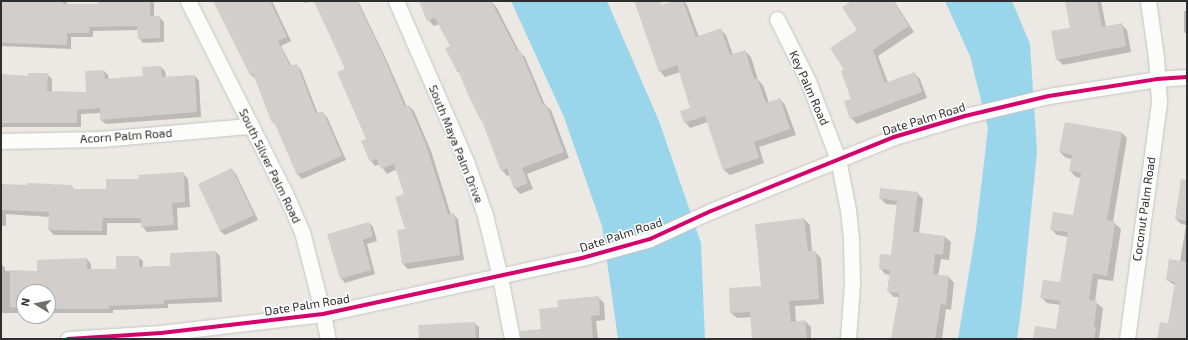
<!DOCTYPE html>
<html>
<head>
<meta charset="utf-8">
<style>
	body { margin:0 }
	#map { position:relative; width:1188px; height:340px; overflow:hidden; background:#ece8e4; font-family:"Exo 2",sans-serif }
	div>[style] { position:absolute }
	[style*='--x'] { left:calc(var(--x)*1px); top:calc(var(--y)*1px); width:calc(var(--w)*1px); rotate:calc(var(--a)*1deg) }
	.water>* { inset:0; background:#99d6ec }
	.shadow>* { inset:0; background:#0003 }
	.building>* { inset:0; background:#d1cecb }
	.roads { filter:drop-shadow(0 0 1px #c5c4c5) drop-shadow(0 0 1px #c5c4c5) }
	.street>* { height:15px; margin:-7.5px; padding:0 7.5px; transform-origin:7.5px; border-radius:7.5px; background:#fcfcfb }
	.cycleway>* { height:4px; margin:-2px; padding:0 2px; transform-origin:2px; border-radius:2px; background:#d6006c }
	span { translate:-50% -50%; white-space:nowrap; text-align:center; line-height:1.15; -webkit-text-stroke:3px #fff; paint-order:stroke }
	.street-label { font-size:12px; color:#2e2e2e }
	.frame { position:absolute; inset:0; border:2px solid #2e2e2e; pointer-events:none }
	.north { position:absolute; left:16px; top:284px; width:40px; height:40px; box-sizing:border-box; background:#fff; border:1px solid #ababab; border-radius:50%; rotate:280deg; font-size:11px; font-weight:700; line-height:16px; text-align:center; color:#2e2e2e }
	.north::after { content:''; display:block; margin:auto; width:14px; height:18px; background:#706f6e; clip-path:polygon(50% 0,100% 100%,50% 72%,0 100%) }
</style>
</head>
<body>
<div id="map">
	<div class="water">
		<i style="clip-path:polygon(511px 1px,607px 1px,659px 121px,701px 243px,705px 339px,618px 339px,602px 226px,564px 117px)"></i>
		<i style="clip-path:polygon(945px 1px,1012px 1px,1030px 44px,1037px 152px,1022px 302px,1017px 339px,958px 339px,976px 230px,988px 128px,970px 56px)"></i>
	</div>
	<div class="shadow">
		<i style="clip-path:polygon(1px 1px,67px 1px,67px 5px,99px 5px,99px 1px,152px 1px,154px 3px,154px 17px,159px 17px,164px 22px,164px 42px,143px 43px,139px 38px,139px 30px,93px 31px,93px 37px,71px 37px,71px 49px,1px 46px)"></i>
		<i style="clip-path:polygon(214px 1px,272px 1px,291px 41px,281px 46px,292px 67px,296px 65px,301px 70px,318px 114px,322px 112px,327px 117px,346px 160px,302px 179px,298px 175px,277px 126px,273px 122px,256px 79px,251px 75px)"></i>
		<i style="clip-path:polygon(302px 1px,311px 1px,305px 3px)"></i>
		<i style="clip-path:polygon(314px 1px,357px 1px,360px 5px,386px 59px,407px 107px,409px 106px,414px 111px,431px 151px,451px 215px,453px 214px,458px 219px,464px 260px,408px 269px,403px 264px,398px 231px,407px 230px,405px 195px,397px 169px,387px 174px,380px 164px,375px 166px,371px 161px,368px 139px,347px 69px)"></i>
		<i style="clip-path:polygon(420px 1px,491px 1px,497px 8px,519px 51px,525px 57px,545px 105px,551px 110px,569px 158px,527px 174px,533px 189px,520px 194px,515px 188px,510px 175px,507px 176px,502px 170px,484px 123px,461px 74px,457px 71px,451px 46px,439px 24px,434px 26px,428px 20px)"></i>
		<i style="clip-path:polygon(635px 1px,662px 1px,657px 8px,676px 1px,684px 1px,687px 5px,699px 37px,720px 29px,726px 35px,733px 55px,745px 51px,751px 57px,758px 80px,763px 85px,769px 103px,780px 99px,785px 105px,796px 135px,759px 147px,764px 163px,730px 175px,724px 170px,708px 122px,690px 128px,685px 122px,691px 109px,680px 72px,665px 77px,660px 71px)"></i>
		<i style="clip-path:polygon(853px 1px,894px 1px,914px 32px,878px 56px,888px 83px,914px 73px,920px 79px,927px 98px,857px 124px,851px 118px,853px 99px,846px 71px,858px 31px)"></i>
		<i style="clip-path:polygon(1066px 1px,1101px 1px,1106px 27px,1121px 24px,1127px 30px,1131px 52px,1063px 65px,1057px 59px,1071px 29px)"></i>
		<i style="clip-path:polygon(1184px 11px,1187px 11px,1187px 34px,1184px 32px)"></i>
		<i style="clip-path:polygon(161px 67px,165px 71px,166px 78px,195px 76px,199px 81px,201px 117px,106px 124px,101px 120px,101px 113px,81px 114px,81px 127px,1px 127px,1px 75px,29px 77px,47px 74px,52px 79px,52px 92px,87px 93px,104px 71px,108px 75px,109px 80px,144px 77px)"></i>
		<i style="clip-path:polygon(1121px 132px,1127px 138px,1113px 222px,1121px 229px,1113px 281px,1098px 279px,1095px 302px,1103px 308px,1099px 339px,1034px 339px,1057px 330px,1061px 305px,1047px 303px,1041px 297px,1061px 284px,1068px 237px,1057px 235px,1051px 229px,1074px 216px,1081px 178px,1076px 177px,1070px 171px,1073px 159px,1066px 158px,1060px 152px)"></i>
		<i style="clip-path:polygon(232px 169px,236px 174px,258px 220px,225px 235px,220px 231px)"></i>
		<i style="clip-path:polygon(183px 173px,188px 179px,190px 207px,177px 208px,178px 230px,147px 232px,142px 226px,142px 223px,107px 223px,107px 235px,54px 235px,49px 230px,50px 217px,6px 214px,6px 226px,1px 225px,1px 185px,71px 186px,75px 190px,107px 190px,140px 180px)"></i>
		<i style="clip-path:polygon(1187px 185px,1187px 339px,1158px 339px,1169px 324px,1176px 286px,1167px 280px,1180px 262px,1186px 225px,1181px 224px,1176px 219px)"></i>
		<i style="clip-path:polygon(917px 193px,923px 199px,919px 234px,945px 237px,951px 242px,949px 260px,941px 259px,938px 276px,949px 277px,954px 283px,951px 310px,946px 309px,942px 339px,892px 339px,899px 297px,894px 297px,888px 291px,890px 275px,885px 274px,880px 268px,892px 256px,898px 205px,886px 204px,880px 198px)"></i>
		<i style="clip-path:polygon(804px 219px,810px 225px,812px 252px,815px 252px,821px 258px,824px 304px,795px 306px,796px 322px,805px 321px,811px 327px,811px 339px,753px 339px,751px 317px,737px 318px,731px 313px,762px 287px)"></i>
		<i style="clip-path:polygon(369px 223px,373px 227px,377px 241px,367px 244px,375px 274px,345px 283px,341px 278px)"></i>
		<i style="clip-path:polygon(216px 252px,220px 256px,222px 302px,168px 304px,168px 308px,113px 310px,113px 313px,48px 313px,48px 292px,24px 292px,24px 313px,1px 313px,1px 264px,5px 268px,5px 271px,38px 272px,87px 259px,91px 264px,91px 270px,117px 270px,138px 257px,143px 261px,143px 267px,172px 266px)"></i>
		<i style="clip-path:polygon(598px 297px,604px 303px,605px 320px,596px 321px,598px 339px,537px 339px,559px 308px)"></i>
		<i style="clip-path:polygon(474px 323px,479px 327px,479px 339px,420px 339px)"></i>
	</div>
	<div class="building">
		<i style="clip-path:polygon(1px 1px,63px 1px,63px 4px,98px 4px,98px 1px,150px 1px,150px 16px,160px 16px,160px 38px,138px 39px,137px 26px,89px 27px,89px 33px,67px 33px,67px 45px,1px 43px)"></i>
		<i style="clip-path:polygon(213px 1px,270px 1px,287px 37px,278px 41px,290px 66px,297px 64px,316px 114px,323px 111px,342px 156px,297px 175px,274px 122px,272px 123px,253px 74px,250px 75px)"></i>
		<i style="clip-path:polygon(314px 1px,357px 1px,382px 53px,405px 107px,409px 105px,426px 145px,448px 214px,454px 213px,460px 255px,402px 264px,397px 230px,405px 229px,395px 197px,404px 194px,394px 164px,381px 169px,377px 159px,370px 162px,361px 141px,366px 139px,337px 72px,345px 69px)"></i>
		<i style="clip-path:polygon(419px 1px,491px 1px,517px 51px,520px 50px,543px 105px,546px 104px,564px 152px,522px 168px,528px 183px,514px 189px,507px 168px,501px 171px,482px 121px,481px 121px,470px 99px,458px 70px,457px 71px,445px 48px,450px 46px,435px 18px,427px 21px)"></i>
		<i style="clip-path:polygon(634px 1px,660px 1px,661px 5px,674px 1px,683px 1px,696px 37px,721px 28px,730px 55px,745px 50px,754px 79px,757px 78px,766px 103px,780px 98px,790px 129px,754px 142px,759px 158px,723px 170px,705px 116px,684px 123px,680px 111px,690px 108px,677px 65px,659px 72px)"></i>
		<i style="clip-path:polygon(851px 1px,893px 1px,909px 26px,873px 50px,885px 83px,915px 72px,922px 92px,850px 119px,844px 101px,851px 99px,841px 71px,844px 70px,830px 48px,857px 30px,842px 7px)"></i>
		<i style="clip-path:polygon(1065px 1px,1097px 1px,1102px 27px,1122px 23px,1126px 46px,1056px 60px,1051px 31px,1070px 28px)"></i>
		<i style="clip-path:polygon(161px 66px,162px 77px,195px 75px,197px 112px,100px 120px,100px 108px,77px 110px,77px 123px,1px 123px,1px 74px,28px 76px,28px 73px,48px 73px,47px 91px,86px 92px,85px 71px,104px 70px,105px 79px,143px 76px,142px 67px)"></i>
		<i style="clip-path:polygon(1065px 122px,1122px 132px,1107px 220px,1115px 222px,1112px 244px,1107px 276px,1093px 273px,1089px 300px,1097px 301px,1094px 327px,1096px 327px,1094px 339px,1033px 339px,1035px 326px,1056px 329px,1060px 301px,1040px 298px,1043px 280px,1060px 282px,1068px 232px,1050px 230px,1053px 212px,1073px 215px,1081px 173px,1069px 171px,1072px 155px,1059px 152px)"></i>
		<i style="clip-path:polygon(232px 168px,254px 215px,220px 231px,198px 184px)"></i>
		<i style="clip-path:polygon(184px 172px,185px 202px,172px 203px,174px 225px,141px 227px,141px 218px,103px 218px,102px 231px,48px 230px,49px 212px,1px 210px,1px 184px,27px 185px,27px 183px,72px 185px,72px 189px,106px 189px,106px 179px,139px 179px,138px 175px)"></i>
		<i style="clip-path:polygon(1181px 179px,1187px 180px,1187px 221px,1175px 219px)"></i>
		<i style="clip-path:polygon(880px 188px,918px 192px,913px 232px,945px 236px,943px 255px,935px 254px,933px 274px,949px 276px,946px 305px,941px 304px,935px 339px,891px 339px,899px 293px,887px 292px,890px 270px,879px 269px,880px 254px,891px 255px,897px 201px,879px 198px)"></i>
		<i style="clip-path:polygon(804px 218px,808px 251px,816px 251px,819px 299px,789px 301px,791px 322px,805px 320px,807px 338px,752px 339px,750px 312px,730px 313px,729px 288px,761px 286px,755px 224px)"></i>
		<i style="clip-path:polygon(369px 222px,373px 236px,363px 240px,371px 270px,340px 279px,327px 234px)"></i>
		<i style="clip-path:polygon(216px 251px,218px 297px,164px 300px,164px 304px,109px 306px,109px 309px,65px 309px,48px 308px,48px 292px,24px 292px,24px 308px,10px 307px,10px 270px,37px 271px,37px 260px,87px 258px,87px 269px,116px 269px,116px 256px,139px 256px,139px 267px,170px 266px,170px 253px)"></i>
		<i style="clip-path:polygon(1169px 259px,1187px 262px,1187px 339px,1157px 339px,1160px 322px,1168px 323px,1175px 282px,1166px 280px)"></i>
		<i style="clip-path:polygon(599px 296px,600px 315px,591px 316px,593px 339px,521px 339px,520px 331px,541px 329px,539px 309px,558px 307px,557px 300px)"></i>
		<i style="clip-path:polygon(475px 322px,476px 339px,419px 339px,418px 325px)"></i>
	</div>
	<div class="roads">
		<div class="street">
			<i style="--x:188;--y:1;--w:215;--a:63.2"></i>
			<i style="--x:285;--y:193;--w:43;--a:66.4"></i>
			<i style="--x:302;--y:232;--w:85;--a:75.6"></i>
			<i style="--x:323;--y:314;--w:25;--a:79"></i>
			<i style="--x:396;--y:1;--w:175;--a:66.4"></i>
			<i style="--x:466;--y:161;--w:57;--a:70.6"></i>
			<i style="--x:485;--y:215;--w:64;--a:76.4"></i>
			<i style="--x:500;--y:277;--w:63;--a:79"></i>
			<i style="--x:777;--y:19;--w:69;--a:63.4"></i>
			<i style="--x:808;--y:81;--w:84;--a:69"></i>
			<i style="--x:838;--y:159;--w:52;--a:78.9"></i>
			<i style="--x:848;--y:210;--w:29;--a:84"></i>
			<i style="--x:851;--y:239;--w:45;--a:88.7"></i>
			<i style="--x:852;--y:284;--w:55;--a:94.2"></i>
			<i style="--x:1;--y:141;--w:100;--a:-1.1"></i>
			<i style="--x:101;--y:139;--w:151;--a:-5"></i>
			<i style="--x:68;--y:339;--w:93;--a:-3.7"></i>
			<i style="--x:161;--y:333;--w:163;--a:-6.7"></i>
			<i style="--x:323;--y:314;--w:265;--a:-12.2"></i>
			<i style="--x:582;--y:258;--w:71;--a:-15.6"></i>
			<i style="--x:650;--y:239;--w:67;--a:-24.7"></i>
			<i style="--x:711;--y:211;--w:197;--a:-22"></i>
			<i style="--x:894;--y:137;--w:74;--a:-16.5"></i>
			<i style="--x:965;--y:116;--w:86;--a:-13.4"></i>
			<i style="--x:1049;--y:96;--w:109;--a:-8.9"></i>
			<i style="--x:1157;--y:79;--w:30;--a:-4"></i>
			<i style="--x:1127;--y:339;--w:239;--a:-82.3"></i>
			<i style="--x:1159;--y:102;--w:45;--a:-93.8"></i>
			<i style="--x:1156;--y:57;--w:57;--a:-98.1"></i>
		</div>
	</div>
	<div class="cycleway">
		<i style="--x:68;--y:339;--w:93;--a:-3.7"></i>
		<i style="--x:161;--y:333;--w:163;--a:-6.7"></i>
		<i style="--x:323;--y:314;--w:265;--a:-12.2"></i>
		<i style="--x:582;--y:258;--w:71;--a:-15.6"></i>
		<i style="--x:650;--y:239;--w:67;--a:-24.7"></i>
		<i style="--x:711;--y:211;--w:197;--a:-22"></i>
		<i style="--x:894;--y:137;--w:74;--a:-16.5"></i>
		<i style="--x:965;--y:116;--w:86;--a:-13.4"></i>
		<i style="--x:1049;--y:96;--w:109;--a:-8.9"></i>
		<i style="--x:1157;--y:79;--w:30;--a:-4"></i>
	</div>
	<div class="street-label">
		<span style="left:809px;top:88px;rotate:66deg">Key Palm Road</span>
		<span style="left:924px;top:119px;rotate:-17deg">Date Palm Road</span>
		<span style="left:126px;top:136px;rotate:-4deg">Acorn Palm Road</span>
		<span style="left:456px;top:144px;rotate:68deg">South Maya Palm Drive</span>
		<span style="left:270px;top:166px;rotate:64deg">South Silver Palm Road</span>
		<span style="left:1144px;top:209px;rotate:-82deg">Coconut Palm Road</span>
		<span style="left:621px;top:235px;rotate:-18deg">Date Palm Road</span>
		<span style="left:307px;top:305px;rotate:-9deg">Date Palm Road</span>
	</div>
	<div class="frame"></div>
	<div class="north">N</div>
</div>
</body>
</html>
